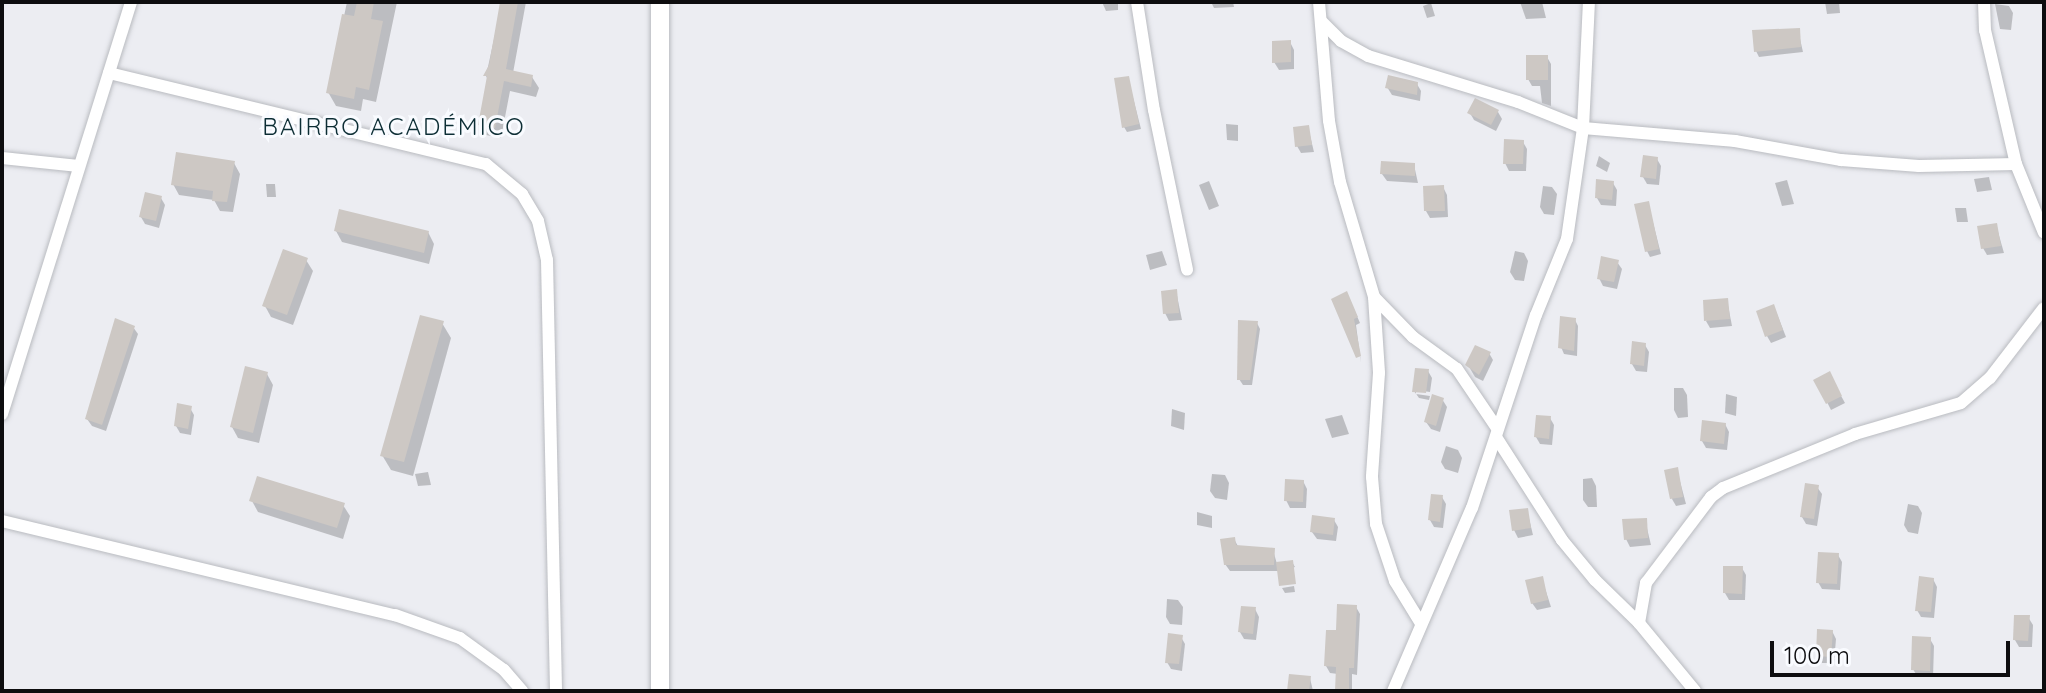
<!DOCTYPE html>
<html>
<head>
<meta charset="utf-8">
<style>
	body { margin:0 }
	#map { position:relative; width:2046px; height:693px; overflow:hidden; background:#ecedf2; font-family:Quicksand,sans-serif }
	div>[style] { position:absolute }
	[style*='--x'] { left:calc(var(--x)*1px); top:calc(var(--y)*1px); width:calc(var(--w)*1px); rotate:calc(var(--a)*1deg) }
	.shadow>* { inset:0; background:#0003 }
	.building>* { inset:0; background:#cdc8c4 }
	.roads { filter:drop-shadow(0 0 2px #b9bbc0) drop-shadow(0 0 2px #b9bbc0) }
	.street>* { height:12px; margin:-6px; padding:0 6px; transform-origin:6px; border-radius:6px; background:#fff }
	.secondary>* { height:18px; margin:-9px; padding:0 9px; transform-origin:9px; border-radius:9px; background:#fff }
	span { translate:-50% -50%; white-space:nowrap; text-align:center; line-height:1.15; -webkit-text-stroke:6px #f9fbff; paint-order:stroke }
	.neighbourhood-label { font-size:24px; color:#0d2e35; letter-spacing:2px }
	.frame { position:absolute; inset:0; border:4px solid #0d0d0f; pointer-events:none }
	.scale { position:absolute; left:1770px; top:641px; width:240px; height:36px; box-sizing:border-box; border:4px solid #0d0d0f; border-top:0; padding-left:10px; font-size:24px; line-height:28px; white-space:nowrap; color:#0d0d0f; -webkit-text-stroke:6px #f9fbff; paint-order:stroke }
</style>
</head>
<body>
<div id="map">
	<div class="shadow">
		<i style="clip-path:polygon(347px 2px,397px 2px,376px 102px,363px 99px,361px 111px,336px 106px,328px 92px)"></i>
		<i style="clip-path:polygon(502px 2px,526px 2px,513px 73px,532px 77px,539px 88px,536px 97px,510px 91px,501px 138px,486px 135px,480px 124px,488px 80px,486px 76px)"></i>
		<i style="clip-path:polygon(1102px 2px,1118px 2px,1118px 10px,1106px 11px)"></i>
		<i style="clip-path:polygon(1211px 2px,1233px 2px,1234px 7px,1214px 8px)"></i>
		<i style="clip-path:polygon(1520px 2px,1542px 2px,1546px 18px,1526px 19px)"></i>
		<i style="clip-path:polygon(1825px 2px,1839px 2px,1840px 13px,1827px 14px)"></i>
		<i style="clip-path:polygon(1431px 3px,1435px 16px,1427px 18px,1423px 6px)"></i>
		<i style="clip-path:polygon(1995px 4px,2009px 6px,2013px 13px,2011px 30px,2000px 29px)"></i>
		<i style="clip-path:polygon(1798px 30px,1803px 52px,1759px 57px,1756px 51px)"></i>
		<i style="clip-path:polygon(1290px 42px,1294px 50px,1294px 69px,1279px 70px,1274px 62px)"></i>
		<i style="clip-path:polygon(1547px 57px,1551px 64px,1551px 106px,1542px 103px,1540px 86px,1532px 86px,1528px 79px)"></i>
		<i style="clip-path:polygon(1128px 78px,1141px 129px,1127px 132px,1124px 127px)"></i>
		<i style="clip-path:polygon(1417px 84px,1421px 91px,1420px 101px,1392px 95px,1387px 87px)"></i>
		<i style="clip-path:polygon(1498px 112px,1502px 119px,1496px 131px,1474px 120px,1470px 113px)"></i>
		<i style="clip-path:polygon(1226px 124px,1238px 125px,1238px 141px,1227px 140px)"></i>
		<i style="clip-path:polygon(1308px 127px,1314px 152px,1301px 153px,1297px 146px)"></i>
		<i style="clip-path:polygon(1523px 142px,1527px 149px,1526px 171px,1509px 171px,1505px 163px)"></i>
		<i style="clip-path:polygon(1599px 156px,1610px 163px,1607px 172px,1596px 166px)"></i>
		<i style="clip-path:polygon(1657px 159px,1661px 166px,1659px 185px,1647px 184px,1643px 177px)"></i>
		<i style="clip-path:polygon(234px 163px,240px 174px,233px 212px,220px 211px,214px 200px,179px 195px,173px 184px)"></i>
		<i style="clip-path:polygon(1414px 165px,1418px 183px,1387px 181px,1382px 174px)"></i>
		<i style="clip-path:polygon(1989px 177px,1992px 190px,1977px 192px,1974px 179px)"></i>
		<i style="clip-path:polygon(1787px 180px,1794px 204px,1782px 206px,1775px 183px)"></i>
		<i style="clip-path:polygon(1209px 181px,1219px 206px,1209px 210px,1199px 185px)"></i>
		<i style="clip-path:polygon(1613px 183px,1617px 190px,1616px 206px,1601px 205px,1597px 198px)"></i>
		<i style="clip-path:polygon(266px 184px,275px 184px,276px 197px,267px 197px)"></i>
		<i style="clip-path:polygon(1543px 186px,1552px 187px,1557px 194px,1554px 215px,1544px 214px,1540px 207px)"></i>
		<i style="clip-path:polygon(1443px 187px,1447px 195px,1448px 217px,1430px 218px,1426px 211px)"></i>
		<i style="clip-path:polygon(161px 198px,165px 205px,159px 228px,145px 224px,141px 217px)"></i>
		<i style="clip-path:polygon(1648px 203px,1661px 254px,1650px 257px,1647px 251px)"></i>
		<i style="clip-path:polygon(1955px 208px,1966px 208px,1968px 222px,1957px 222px)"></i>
		<i style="clip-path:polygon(1996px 225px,2004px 253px,1987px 255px,1983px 248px)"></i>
		<i style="clip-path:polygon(336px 231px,428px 232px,434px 244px,429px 264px,342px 242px)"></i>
		<i style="clip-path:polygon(1162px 251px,1167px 265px,1150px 270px,1146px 255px)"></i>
		<i style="clip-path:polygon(1515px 251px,1524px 253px,1528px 261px,1524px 281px,1515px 280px,1510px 272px)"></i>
		<i style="clip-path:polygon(306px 260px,313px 271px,293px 325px,271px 317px,265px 306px)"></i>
		<i style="clip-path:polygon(1617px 262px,1622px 269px,1617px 289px,1603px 286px,1599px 278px)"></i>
		<i style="clip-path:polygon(1176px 291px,1182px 320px,1169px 321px,1165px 313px)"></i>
		<i style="clip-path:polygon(1350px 300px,1360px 323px,1356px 325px,1361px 363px)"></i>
		<i style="clip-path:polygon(1727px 300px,1732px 326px,1710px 328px,1706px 321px)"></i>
		<i style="clip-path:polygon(1777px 314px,1786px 337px,1771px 343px,1767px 336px)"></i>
		<i style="clip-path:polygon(1575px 320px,1578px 326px,1577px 356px,1564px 354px,1561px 347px)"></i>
		<i style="clip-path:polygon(1239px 322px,1257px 323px,1260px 329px,1252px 385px,1243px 385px,1239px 379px)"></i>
		<i style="clip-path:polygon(442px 323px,451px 338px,413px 476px,391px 470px,382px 455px)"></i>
		<i style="clip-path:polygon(133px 327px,138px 334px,106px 431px,92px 426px,87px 419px)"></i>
		<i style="clip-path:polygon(1645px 345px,1649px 352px,1647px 372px,1636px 371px,1632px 364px)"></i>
		<i style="clip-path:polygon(1489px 353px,1493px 360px,1483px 381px,1475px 377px,1468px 365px)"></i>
		<i style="clip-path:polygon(1428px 371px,1432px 378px,1430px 392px,1416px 390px,1416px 394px,1430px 396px,1429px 400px,1419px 398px,1414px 391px)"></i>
		<i style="clip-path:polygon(267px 374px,273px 385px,259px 443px,238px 438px,232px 427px)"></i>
		<i style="clip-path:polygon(1829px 374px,1845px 403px,1831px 410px,1816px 380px)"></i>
		<i style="clip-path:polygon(1674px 388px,1683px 388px,1687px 395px,1688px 417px,1678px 418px,1674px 410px)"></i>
		<i style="clip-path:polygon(1726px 394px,1737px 397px,1736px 416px,1725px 413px)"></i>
		<i style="clip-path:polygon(1442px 399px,1447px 407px,1440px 432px,1431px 429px,1426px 422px)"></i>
		<i style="clip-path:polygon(190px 408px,194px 415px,191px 435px,180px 433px,176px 426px)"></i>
		<i style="clip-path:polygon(1172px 409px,1185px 413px,1184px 430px,1171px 426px)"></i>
		<i style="clip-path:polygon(1342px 415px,1349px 434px,1332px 438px,1325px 419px)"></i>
		<i style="clip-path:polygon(1550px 418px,1554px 425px,1552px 445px,1540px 444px,1536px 437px)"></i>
		<i style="clip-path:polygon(1725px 424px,1729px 432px,1727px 450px,1706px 448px,1702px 441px)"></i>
		<i style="clip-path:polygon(1446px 446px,1458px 450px,1462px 458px,1458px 473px,1445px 469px,1441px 462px)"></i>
		<i style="clip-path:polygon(1677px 470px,1686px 504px,1676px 506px,1672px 499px)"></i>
		<i style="clip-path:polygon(428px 472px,431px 485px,418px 486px,415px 474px)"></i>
		<i style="clip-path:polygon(1212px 474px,1225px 475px,1229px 483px,1227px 500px,1215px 498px,1210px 491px)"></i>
		<i style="clip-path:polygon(1592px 478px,1596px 486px,1597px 507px,1588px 507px,1583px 500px,1583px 479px)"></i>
		<i style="clip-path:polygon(1303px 481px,1307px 489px,1306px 508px,1290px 508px,1286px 500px)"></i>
		<i style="clip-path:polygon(1817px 487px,1822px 494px,1817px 526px,1806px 524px,1802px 517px)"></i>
		<i style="clip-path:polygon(1442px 497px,1446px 504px,1443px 528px,1434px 527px,1430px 520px)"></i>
		<i style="clip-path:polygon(252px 501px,343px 505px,350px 516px,343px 539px,258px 512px)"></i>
		<i style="clip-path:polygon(1908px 504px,1918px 506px,1922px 513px,1918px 534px,1908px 532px,1904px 525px)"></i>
		<i style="clip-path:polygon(1527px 510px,1533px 535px,1518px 538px,1514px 530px)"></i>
		<i style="clip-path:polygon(1197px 512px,1212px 516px,1212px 528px,1197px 525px)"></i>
		<i style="clip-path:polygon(1334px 520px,1338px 527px,1336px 541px,1317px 539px,1312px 532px)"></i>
		<i style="clip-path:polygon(1645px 520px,1651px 545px,1630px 547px,1626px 539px)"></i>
		<i style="clip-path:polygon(1234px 539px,1239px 548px,1273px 550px,1277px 564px,1292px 562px,1295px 567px,1279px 571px,1230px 571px,1225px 564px)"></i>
		<i style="clip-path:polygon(1838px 555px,1842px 562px,1840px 590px,1822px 589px,1818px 582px)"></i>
		<i style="clip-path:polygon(1742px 568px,1746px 575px,1745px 600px,1729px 600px,1725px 593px)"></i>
		<i style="clip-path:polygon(1542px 579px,1551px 607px,1537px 610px,1532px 603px)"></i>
		<i style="clip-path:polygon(1933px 579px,1937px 587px,1934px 618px,1921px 617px,1917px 610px)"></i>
		<i style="clip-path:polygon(1294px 586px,1295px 592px,1285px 593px,1282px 588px)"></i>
		<i style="clip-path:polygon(1167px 599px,1178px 600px,1183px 607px,1182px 625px,1170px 624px,1166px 617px)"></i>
		<i style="clip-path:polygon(1356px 607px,1360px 614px,1357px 675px,1352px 674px,1352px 691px,1337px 691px,1338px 674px,1330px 673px,1326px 666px,1338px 633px)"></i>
		<i style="clip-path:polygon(1255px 609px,1259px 617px,1256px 640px,1244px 639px,1240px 632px)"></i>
		<i style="clip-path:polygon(2028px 617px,2033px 625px,2032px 647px,2019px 647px,2015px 640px)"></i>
		<i style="clip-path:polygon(1832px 631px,1836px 639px,1834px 663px,1822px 663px,1818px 655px)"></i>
		<i style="clip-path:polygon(1181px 637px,1185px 644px,1182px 671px,1171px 669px,1167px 662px)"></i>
		<i style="clip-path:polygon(1930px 639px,1934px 646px,1933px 677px,1917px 676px,1913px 669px)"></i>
		<i style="clip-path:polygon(1310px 678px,1313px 691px,1289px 691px)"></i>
	</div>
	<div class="building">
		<i style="clip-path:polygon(357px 2px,374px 2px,371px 19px,383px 21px,369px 90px,356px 87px,354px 99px,326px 93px,342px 14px,354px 16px)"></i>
		<i style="clip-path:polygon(500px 2px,518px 2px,506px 69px,533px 75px,531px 87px,504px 81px,495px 128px,478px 125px,487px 76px,483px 76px,489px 65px)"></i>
		<i style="clip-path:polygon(1800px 28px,1801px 47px,1754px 52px,1752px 30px)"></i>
		<i style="clip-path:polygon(1291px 40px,1291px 62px,1272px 63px,1272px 41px)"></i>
		<i style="clip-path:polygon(1526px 55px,1548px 55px,1548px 80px,1526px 80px)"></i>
		<i style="clip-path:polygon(1388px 75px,1418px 82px,1417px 95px,1385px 88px)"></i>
		<i style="clip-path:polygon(1129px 76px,1139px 124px,1122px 128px,1114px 78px)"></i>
		<i style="clip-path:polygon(1475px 98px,1499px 110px,1491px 125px,1467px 113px)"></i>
		<i style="clip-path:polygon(1309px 125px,1312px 145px,1295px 147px,1293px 127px)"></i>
		<i style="clip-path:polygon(1504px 139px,1524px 140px,1523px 164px,1503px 164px)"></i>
		<i style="clip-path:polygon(176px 152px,235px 161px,227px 202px,212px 201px,213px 191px,171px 185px)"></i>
		<i style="clip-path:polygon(1643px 155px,1658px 157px,1656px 179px,1640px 177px)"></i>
		<i style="clip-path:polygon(1381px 161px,1415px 163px,1415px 176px,1380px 174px)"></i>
		<i style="clip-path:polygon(1596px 179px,1614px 181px,1612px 200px,1595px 198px)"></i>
		<i style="clip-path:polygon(1444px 185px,1445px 211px,1424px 211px,1423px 186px)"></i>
		<i style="clip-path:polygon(145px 192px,162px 196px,156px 221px,139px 217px)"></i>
		<i style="clip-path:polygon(1649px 201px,1659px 249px,1645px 252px,1634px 204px)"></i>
		<i style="clip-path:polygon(339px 209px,429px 231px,424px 253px,334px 231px)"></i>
		<i style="clip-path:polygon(1997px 223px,2001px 246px,1981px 249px,1977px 226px)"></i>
		<i style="clip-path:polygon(283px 249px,308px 258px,287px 315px,262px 306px)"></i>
		<i style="clip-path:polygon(1601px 256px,1619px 260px,1614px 282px,1597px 279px)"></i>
		<i style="clip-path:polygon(1177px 289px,1179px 313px,1163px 314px,1161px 291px)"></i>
		<i style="clip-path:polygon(1347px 291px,1358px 317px,1354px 319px,1361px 356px,1356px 358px,1331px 299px)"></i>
		<i style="clip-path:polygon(1728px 298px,1730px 319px,1704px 321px,1703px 300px)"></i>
		<i style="clip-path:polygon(1774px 304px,1783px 330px,1765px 337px,1756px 311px)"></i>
		<i style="clip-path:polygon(420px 315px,444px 321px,404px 462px,380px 456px)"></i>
		<i style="clip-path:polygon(1560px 316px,1576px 318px,1574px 351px,1558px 348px)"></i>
		<i style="clip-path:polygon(115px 318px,135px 326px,102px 425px,85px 419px)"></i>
		<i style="clip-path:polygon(1238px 320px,1258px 321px,1250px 380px,1237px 380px)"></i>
		<i style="clip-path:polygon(1632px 341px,1646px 343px,1644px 366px,1630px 364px)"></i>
		<i style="clip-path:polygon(1475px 345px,1491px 352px,1479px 375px,1465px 365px)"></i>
		<i style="clip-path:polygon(245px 366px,268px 372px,253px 433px,230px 427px)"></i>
		<i style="clip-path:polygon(1415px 368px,1429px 369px,1426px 393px,1412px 392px)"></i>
		<i style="clip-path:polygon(1830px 371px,1842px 396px,1826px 404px,1813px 380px)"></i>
		<i style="clip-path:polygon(1432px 394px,1444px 398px,1436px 426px,1424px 422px)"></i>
		<i style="clip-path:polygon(177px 403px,192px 406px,188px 429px,174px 426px)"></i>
		<i style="clip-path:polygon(1536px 415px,1551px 416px,1549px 439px,1534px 437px)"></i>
		<i style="clip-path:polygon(1702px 420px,1726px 423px,1724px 444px,1700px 441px)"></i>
		<i style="clip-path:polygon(1678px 467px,1683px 497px,1670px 499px,1664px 470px)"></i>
		<i style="clip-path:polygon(257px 476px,345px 503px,337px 528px,249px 501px)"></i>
		<i style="clip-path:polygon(1285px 479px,1304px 480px,1303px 502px,1284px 501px)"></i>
		<i style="clip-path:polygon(1805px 483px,1819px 485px,1814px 519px,1800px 517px)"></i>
		<i style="clip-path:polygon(1431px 494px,1443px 495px,1440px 522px,1428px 520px)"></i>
		<i style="clip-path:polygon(1528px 508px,1531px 528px,1512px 531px,1509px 510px)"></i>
		<i style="clip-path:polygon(1312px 515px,1335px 518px,1333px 535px,1310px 532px)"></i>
		<i style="clip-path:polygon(1647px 518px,1648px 538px,1624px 540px,1622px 519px)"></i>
		<i style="clip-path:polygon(1235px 537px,1236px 545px,1275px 548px,1274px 565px,1224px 565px,1220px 539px)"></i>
		<i style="clip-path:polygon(1818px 552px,1839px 553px,1837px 584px,1816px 583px)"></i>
		<i style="clip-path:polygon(1293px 560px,1296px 584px,1279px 586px,1276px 562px)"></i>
		<i style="clip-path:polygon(1723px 566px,1743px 566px,1742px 594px,1723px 593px)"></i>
		<i style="clip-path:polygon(1543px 576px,1548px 600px,1531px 604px,1525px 580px)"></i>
		<i style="clip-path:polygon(1919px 576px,1934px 578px,1931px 612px,1915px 611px)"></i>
		<i style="clip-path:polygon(1337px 604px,1357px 605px,1354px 668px,1349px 668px,1349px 691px,1335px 691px,1336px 667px,1324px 666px,1326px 630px,1336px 630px)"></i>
		<i style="clip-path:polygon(1241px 606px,1256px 607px,1253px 634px,1238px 632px)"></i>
		<i style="clip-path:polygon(2014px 615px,2030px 615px,2028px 641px,2013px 640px)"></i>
		<i style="clip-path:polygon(1817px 629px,1833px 630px,1831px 657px,1816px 656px)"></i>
		<i style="clip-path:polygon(1168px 633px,1183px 635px,1179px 664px,1165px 663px)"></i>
		<i style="clip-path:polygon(1912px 636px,1931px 637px,1930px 671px,1911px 670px)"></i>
		<i style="clip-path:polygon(1289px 674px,1311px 676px,1309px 691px,1287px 691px)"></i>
	</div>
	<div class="roads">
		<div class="street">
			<i style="--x:1137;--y:2;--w:109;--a:81.1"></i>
			<i style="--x:1154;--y:110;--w:163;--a:78.3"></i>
			<i style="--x:1319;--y:2;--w:119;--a:85.2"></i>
			<i style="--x:1329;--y:121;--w:62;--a:79.8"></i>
			<i style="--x:1340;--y:182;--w:120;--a:73.5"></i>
			<i style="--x:1374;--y:297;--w:76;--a:86.2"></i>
			<i style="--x:1379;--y:373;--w:104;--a:93.9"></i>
			<i style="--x:1372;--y:477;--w:47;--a:85.1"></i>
			<i style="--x:1376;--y:524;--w:60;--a:71.6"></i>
			<i style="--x:1395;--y:581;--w:48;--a:58.6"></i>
			<i style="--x:1984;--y:2;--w:28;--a:88"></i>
			<i style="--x:1985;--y:30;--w:138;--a:77"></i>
			<i style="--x:2016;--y:164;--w:74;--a:67.9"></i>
			<i style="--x:1322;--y:22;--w:27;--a:45"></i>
			<i style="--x:1341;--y:41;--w:31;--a:29"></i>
			<i style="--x:1368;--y:56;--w:157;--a:17"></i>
			<i style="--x:1518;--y:102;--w:70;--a:21.8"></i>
			<i style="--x:1583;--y:128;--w:153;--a:4.9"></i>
			<i style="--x:1735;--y:141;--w:108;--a:10.2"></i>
			<i style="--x:1841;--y:160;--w:78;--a:4.4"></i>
			<i style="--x:1919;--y:166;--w:97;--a:-1.2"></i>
			<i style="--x:109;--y:73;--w:388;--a:13.6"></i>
			<i style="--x:486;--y:164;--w:47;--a:39.8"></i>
			<i style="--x:522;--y:194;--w:31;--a:59"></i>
			<i style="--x:538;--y:221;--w:40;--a:77"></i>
			<i style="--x:547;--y:260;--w:431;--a:88.8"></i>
			<i style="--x:2;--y:158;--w:77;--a:5.9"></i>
			<i style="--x:1374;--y:297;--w:56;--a:45.7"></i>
			<i style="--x:1413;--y:337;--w:54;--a:36"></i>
			<i style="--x:1457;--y:369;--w:71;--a:55.9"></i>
			<i style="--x:2;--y:414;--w:432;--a:-72.6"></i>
			<i style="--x:1496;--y:437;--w:122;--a:57.3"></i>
			<i style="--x:1562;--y:540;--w:52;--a:50.5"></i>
			<i style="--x:1595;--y:580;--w:62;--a:44.3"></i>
			<i style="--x:1639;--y:623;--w:88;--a:50.5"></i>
			<i style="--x:2;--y:521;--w:404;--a:13.5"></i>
			<i style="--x:395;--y:615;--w:69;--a:19.5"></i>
			<i style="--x:460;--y:638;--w:54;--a:36"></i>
			<i style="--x:504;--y:670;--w:28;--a:49"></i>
			<i style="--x:1639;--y:623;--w:41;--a:-80.1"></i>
			<i style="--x:1646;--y:583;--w:108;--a:-52.9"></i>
			<i style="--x:1711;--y:497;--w:15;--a:-37"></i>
			<i style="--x:1723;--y:488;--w:143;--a:-22.2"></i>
			<i style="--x:1855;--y:434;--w:110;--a:-16.3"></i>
			<i style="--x:1961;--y:403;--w:38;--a:-41"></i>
			<i style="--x:1990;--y:378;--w:88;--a:-52.4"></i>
			<i style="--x:1393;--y:691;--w:199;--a:-66.7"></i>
			<i style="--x:1472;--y:508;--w:203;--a:-71.7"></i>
			<i style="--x:1536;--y:315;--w:82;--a:-67.8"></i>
			<i style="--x:1567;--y:239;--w:112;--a:-81.8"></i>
			<i style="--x:1583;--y:128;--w:126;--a:-87.3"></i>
		</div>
		<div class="secondary">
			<i style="--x:660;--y:691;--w:689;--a:-90"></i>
		</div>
	</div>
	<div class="neighbourhood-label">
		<span style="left:394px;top:127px">BAIRRO ACADÉMICO</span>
	</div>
	<div class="frame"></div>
	<div class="scale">100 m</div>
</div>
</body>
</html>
